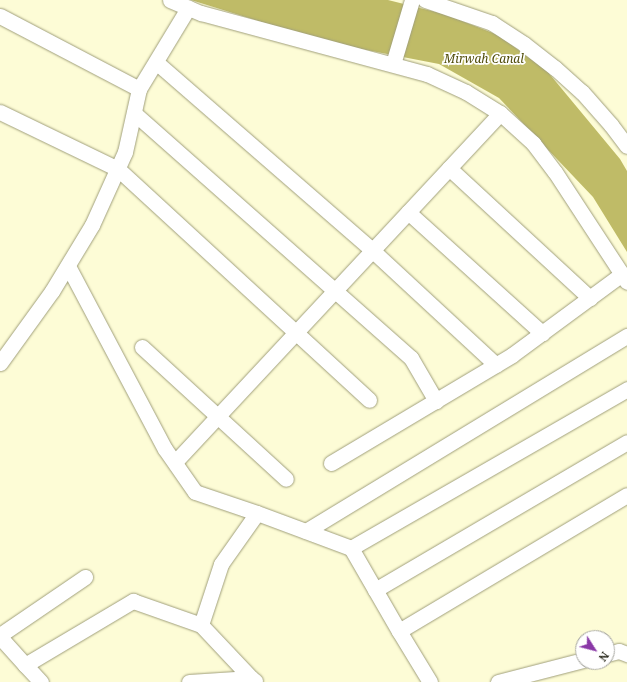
<!DOCTYPE html>
<html>
<head>
<meta charset="utf-8">
<style>
	body { margin:0 }
	#map { position:relative; width:627px; height:682px; overflow:hidden; background:#fdfcd6; font-family:"Noto Serif",serif }
	div>[style] { position:absolute }
	[style*='--x'] { left:calc(var(--x)*1px); top:calc(var(--y)*1px); width:calc(var(--w)*1px); rotate:calc(var(--a)*1deg) }
	.water>* { inset:0; background:#bfbb67 }
	.roads { filter:drop-shadow(0 0 1px #a09f7b) drop-shadow(0 0 1px #a09f7b) }
	.minor>* { height:15px; margin:-7.5px; padding:0 7.5px; transform-origin:7.5px; border-radius:7.5px; background:#fff }
	span { translate:-50% -50%; white-space:nowrap; text-align:center; line-height:1.15; -webkit-text-stroke:3.5px #fff; paint-order:stroke }
	.water-label { font-size:12px; color:#504c09; font-style:italic }
	.north { position:absolute; left:575px; top:630px; width:40px; height:40px; box-sizing:border-box; background:#fff; border:1px solid #a5a59f; border-radius:50%; rotate:126deg; font-size:11px; font-weight:700; line-height:16px; text-align:center; color:#1d1d0f }
	.north::after { content:''; display:block; margin:auto; width:14px; height:18px; background:#8a38a7; clip-path:polygon(50% 0,100% 100%,50% 72%,0 100%) }
</style>
</head>
<body>
<div id="map">
	<div class="water">
		<i style="clip-path:polygon(191px 0,388px 0,444px 14px,498px 35px,547px 71px,620px 159px,627px 171px,627px 252px,593px 197px,499px 98px,439px 64px,325px 42px)"></i>
	</div>
	<div class="roads">
		<div class="minor">
			<i style="--x:170;--y:0;--w:34;--a:23"></i>
			<i style="--x:201;--y:13;--w:234;--a:15.1"></i>
			<i style="--x:427;--y:74;--w:43;--a:24.8"></i>
			<i style="--x:466;--y:92;--w:40;--a:32"></i>
			<i style="--x:500;--y:113;--w:45;--a:42.3"></i>
			<i style="--x:533;--y:143;--w:36;--a:53"></i>
			<i style="--x:555;--y:172;--w:131;--a:56.8"></i>
			<i style="--x:425;--y:0;--w:71;--a:18.9"></i>
			<i style="--x:492;--y:23;--w:38;--a:33"></i>
			<i style="--x:524;--y:44;--w:39;--a:38"></i>
			<i style="--x:555;--y:68;--w:36;--a:42"></i>
			<i style="--x:582;--y:92;--w:44;--a:48.7"></i>
			<i style="--x:611;--y:125;--w:26;--a:53"></i>
			<i style="--x:0;--y:16;--w:157;--a:27.7"></i>
			<i style="--x:156;--y:62;--w:286;--a:41"></i>
			<i style="--x:372;--y:250;--w:169;--a:42.8"></i>
			<i style="--x:393;--y:64;--w:67;--a:-73.5"></i>
			<i style="--x:0;--y:112;--w:131;--a:25.8"></i>
			<i style="--x:118;--y:169;--w:341;--a:42.6"></i>
			<i style="--x:134;--y:113;--w:370;--a:41.5"></i>
			<i style="--x:411;--y:358;--w:50;--a:59.8"></i>
			<i style="--x:449;--y:168;--w:192;--a:42.7"></i>
			<i style="--x:408;--y:212;--w:181;--a:42.1"></i>
			<i style="--x:68;--y:266;--w:207;--a:62.1"></i>
			<i style="--x:165;--y:449;--w:52;--a:55.1"></i>
			<i style="--x:195;--y:492;--w:65;--a:18.7"></i>
			<i style="--x:142;--y:347;--w:195;--a:42.5"></i>
			<i style="--x:0;--y:363;--w:89;--a:-54.2"></i>
			<i style="--x:52;--y:291;--w:77;--a:-58.8"></i>
			<i style="--x:92;--y:225;--w:80;--a:-65.7"></i>
			<i style="--x:125;--y:152;--w:65;--a:-77.5"></i>
			<i style="--x:139;--y:89;--w:95;--a:-58.8"></i>
			<i style="--x:175;--y:462;--w:477;--a:-47"></i>
			<i style="--x:331;--y:463;--w:211;--a:-30.8"></i>
			<i style="--x:512;--y:355;--w:137;--a:-36.4"></i>
			<i style="--x:306;--y:531;--w:376;--a:-31.3"></i>
			<i style="--x:351;--y:548;--w:319;--a:-29.9"></i>
			<i style="--x:375;--y:590;--w:292;--a:-30.4"></i>
			<i style="--x:0;--y:635;--w:103;--a:-34.3"></i>
			<i style="--x:0;--y:637;--w:38;--a:48"></i>
			<i style="--x:607;--y:654;--w:12;--a:-14"></i>
			<i style="--x:619;--y:651;--w:9;--a:21"></i>
			<i style="--x:251;--y:678;--w:73;--a:-133.3"></i>
			<i style="--x:201;--y:625;--w:64;--a:-71.8"></i>
			<i style="--x:221;--y:564;--w:62;--a:-54.8"></i>
			<i style="--x:257;--y:513;--w:100;--a:20.4"></i>
			<i style="--x:351;--y:548;--w:96;--a:60"></i>
			<i style="--x:41;--y:682;--w:23;--a:-133"></i>
			<i style="--x:25;--y:665;--w:126;--a:-30.7"></i>
			<i style="--x:133;--y:601;--w:72;--a:19.4"></i>
			<i style="--x:189;--y:682;--w:62;--a:-3.7"></i>
			<i style="--x:251;--y:678;--w:5;--a:37"></i>
			<i style="--x:430;--y:682;--w:60;--a:-121.3"></i>
			<i style="--x:399;--y:631;--w:265;--a:-30.8"></i>
			<i style="--x:498;--y:682;--w:88;--a:-14.5"></i>
		</div>
	</div>
	<div class="water-label">
		<span style="left:484px;top:59px">Mirwah Canal</span>
	</div>
	<div class="north">N</div>
</div>
</body>
</html>
